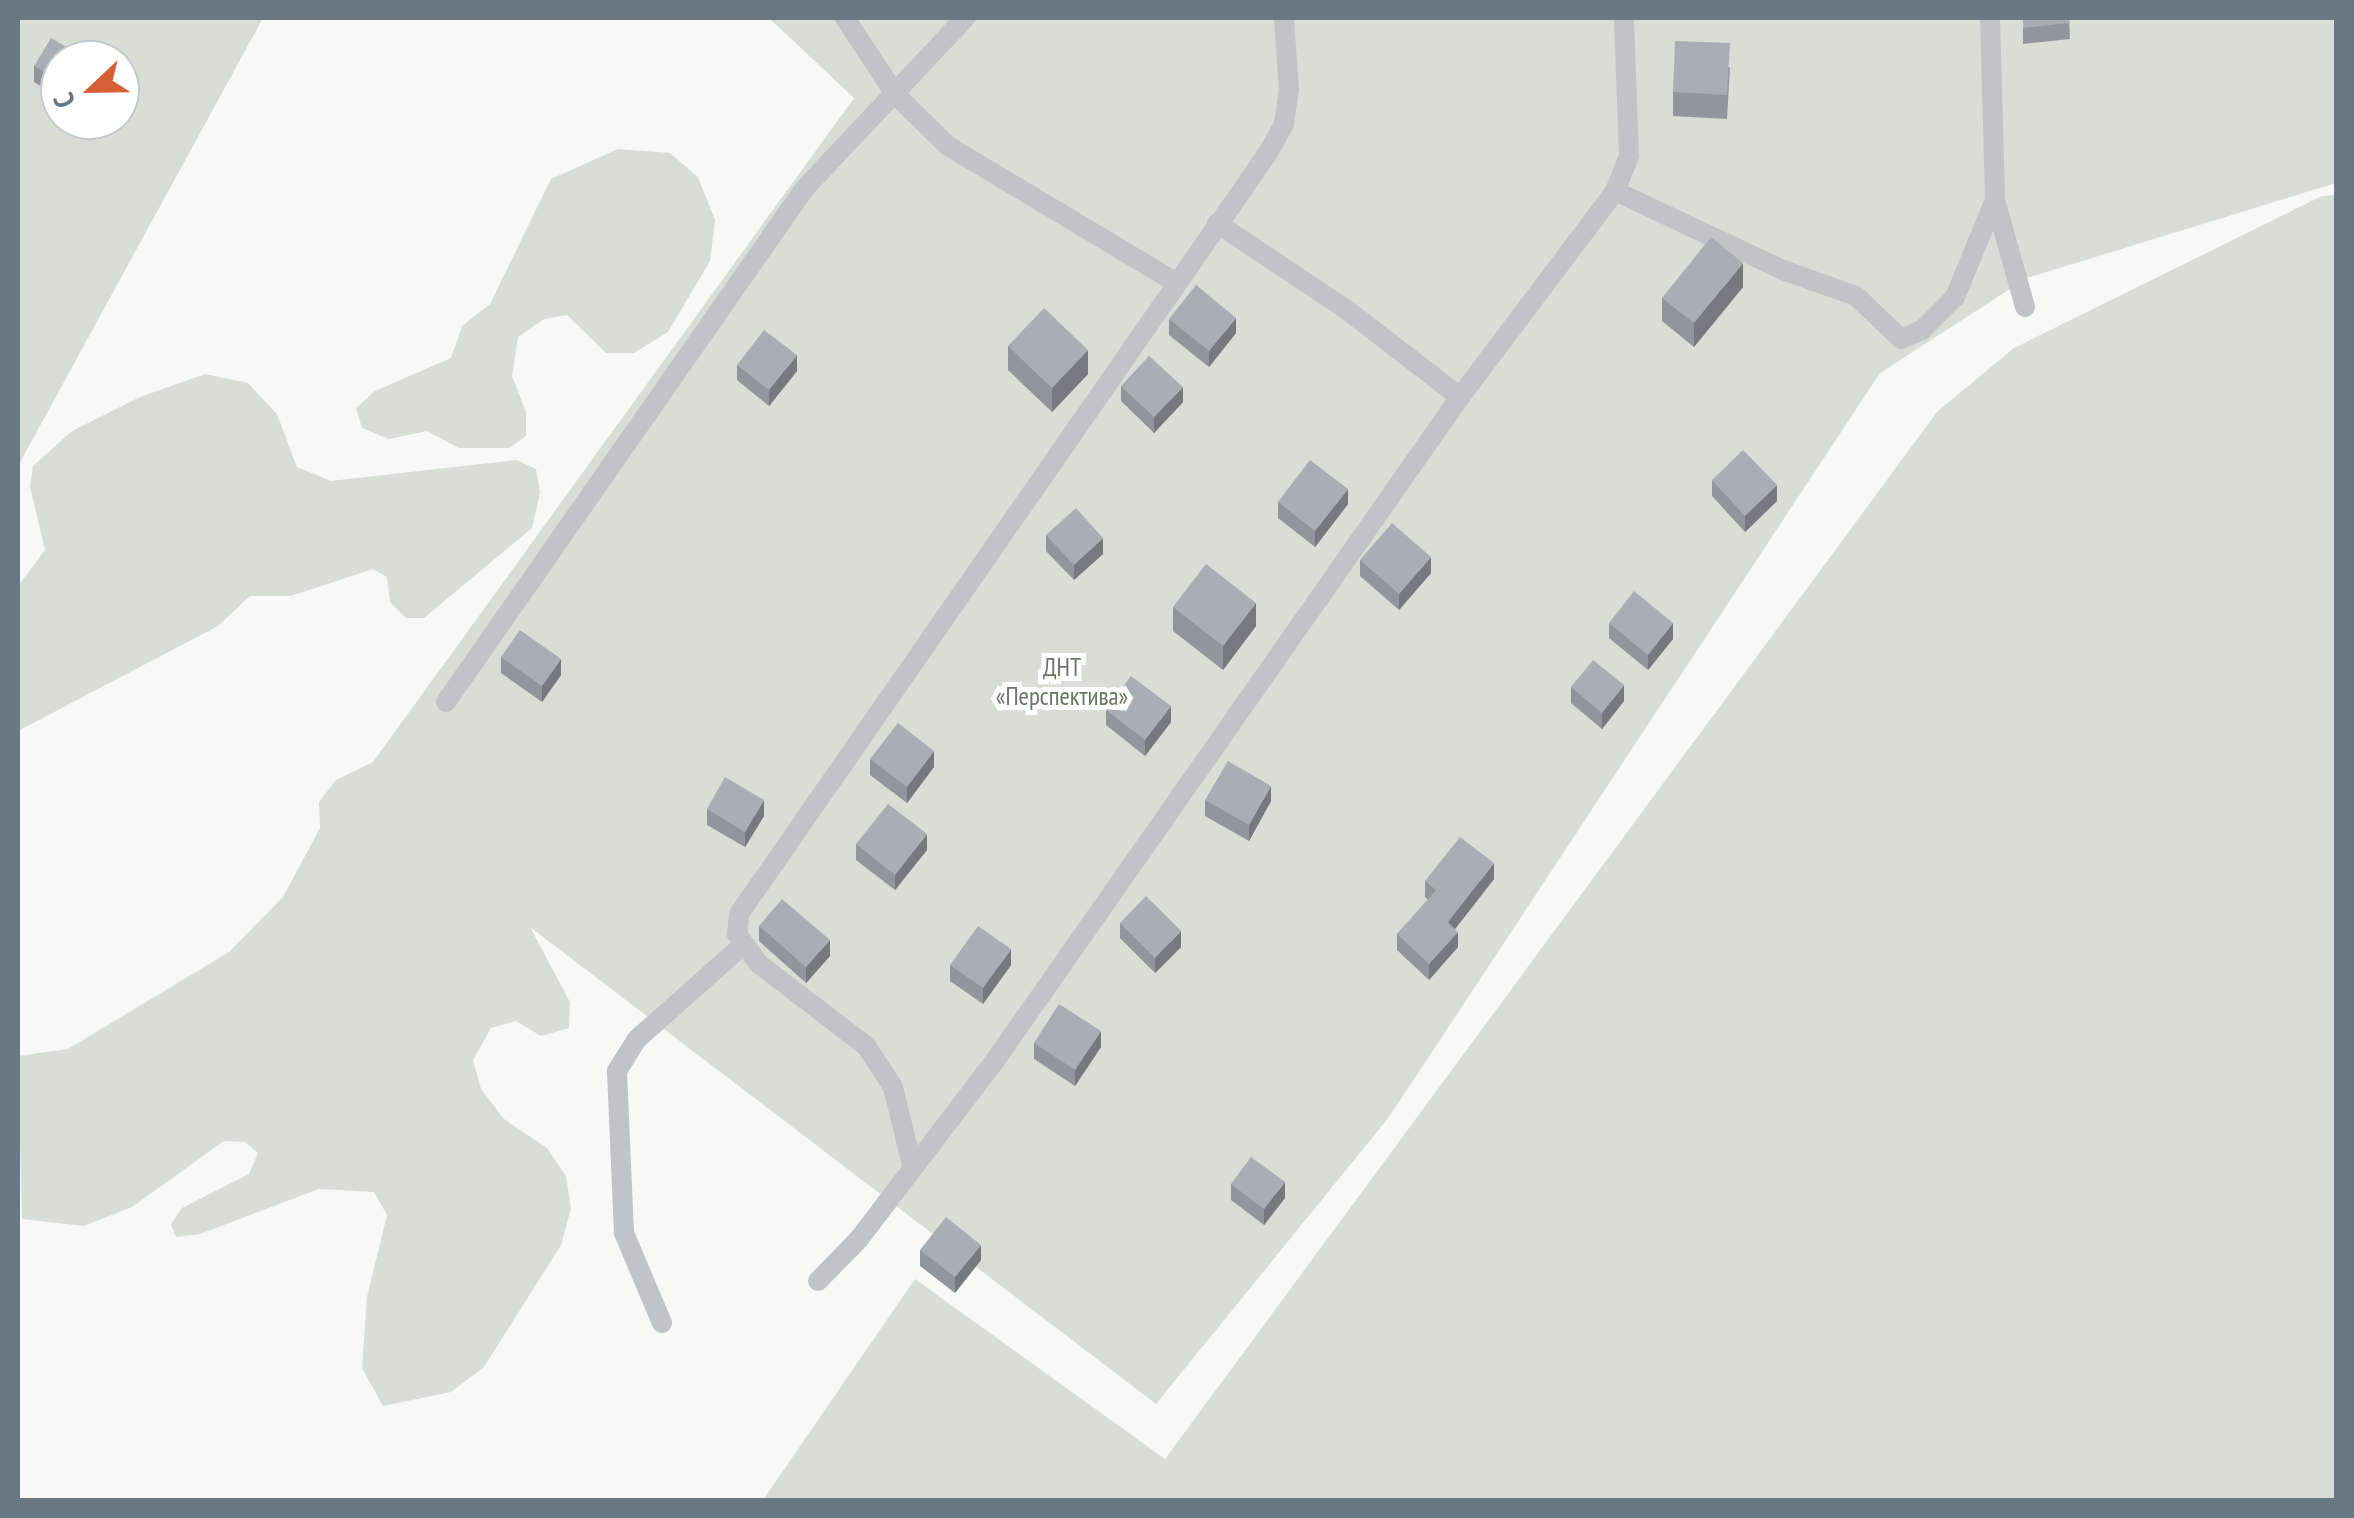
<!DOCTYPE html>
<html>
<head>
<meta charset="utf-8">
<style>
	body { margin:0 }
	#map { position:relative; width:2354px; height:1518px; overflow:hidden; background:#f8f8f6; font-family:"PT Sans Narrow",sans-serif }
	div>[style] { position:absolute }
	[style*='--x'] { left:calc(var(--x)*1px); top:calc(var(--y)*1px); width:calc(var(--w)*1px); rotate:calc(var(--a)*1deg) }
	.green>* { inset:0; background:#d8ddd5 }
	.minor>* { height:20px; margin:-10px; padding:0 10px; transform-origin:10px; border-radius:10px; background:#c0c4c7 }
	.wall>* { inset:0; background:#90969b }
	.shaded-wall>* { inset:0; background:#767a7e }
	.building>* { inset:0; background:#a8afb4 }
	span { translate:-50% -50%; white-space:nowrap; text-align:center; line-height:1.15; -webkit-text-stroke:10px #fff; paint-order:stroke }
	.park-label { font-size:25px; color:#677764 }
	.frame { position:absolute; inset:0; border:20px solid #6a7884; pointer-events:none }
	.north { position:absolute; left:40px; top:40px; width:100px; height:100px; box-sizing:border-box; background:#fff; border:2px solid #c3c9ce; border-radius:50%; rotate:248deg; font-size:28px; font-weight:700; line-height:40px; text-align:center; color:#6a7884 }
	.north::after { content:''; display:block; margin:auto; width:35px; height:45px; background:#d65f38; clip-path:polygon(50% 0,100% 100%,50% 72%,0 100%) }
</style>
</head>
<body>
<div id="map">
	<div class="green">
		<i style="clip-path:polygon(evenodd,18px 18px,263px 18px,18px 466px,18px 18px,60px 60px,120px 60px,120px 120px,60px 120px,60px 60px)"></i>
		<i style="clip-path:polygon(769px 18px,2336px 18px,2336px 183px,2027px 278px,1880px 373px,1389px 1117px,1156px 1404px,530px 927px,570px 1002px,569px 1028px,541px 1036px,516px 1021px,491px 1028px,473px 1060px,481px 1089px,504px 1119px,547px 1148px,566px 1176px,571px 1208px,561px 1245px,484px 1367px,451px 1392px,383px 1406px,362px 1368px,367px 1297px,387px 1215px,374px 1192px,319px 1189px,200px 1234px,176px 1237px,171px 1224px,182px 1208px,249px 1174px,258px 1153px,245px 1142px,224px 1141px,132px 1207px,84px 1226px,22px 1219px,18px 1056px,68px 1049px,229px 952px,283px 897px,320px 828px,319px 802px,336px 780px,373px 762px,854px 98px)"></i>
		<i style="clip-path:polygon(618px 149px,670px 153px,698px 177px,715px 220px,710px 261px,668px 332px,634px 353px,606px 353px,567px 315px,544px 319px,518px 337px,512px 376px,526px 412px,526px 436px,509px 448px,459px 448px,427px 431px,389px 439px,362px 428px,356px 408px,375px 391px,451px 358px,462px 326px,490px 304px,551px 179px)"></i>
		<i style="clip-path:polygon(2336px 195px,2336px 1500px,763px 1500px,915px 1279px,1165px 1459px,1937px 412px,2014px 348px,2322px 196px)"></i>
		<i style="clip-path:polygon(205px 374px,248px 383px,277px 414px,297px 467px,331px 481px,517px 460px,536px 469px,540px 493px,532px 528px,424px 618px,406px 618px,390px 602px,387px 577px,373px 569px,291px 596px,250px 596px,218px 626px,18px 731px,18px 586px,45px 550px,30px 487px,33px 466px,72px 431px,140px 397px)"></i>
	</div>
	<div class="minor">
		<i style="--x:845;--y:18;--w:91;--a:56.7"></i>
		<i style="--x:895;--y:94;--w:74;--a:44.5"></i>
		<i style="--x:948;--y:146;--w:267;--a:30.9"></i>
		<i style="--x:1990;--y:18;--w:182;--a:88.4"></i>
		<i style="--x:1995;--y:200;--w:111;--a:74.3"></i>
		<i style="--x:1615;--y:191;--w:186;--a:25.2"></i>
		<i style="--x:1783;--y:270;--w:77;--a:19.6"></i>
		<i style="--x:1856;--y:296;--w:62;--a:43.7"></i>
		<i style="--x:1901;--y:339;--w:23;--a:-23"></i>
		<i style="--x:1922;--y:330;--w:47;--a:-45"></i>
		<i style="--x:1955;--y:297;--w:105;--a:-67.6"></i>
		<i style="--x:1217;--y:223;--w:156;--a:33.8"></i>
		<i style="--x:1347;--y:310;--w:143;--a:37.6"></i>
		<i style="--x:446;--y:702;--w:627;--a:-55.07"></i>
		<i style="--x:805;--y:188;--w:233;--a:-46.7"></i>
		<i style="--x:912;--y:1165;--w:80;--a:-103.7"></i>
		<i style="--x:893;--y:1087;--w:49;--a:-123.4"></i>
		<i style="--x:866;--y:1046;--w:136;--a:-142.5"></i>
		<i style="--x:758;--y:963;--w:36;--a:-126"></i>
		<i style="--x:737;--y:934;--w:20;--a:-84"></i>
		<i style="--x:739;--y:914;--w:927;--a:-55.2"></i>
		<i style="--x:1268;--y:153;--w:33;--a:-61"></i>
		<i style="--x:1284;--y:124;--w:34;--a:-82"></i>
		<i style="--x:1289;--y:90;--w:72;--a:-94"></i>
		<i style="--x:818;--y:1281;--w:59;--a:-45.7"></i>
		<i style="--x:859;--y:1239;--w:223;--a:-52.7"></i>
		<i style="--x:994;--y:1062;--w:812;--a:-54.98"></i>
		<i style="--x:1460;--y:397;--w:258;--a:-53"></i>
		<i style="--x:1615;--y:191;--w:38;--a:-68"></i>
		<i style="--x:1629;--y:156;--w:138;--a:-92.1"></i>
		<i style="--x:662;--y:1323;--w:98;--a:-112.9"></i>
		<i style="--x:624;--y:1233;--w:162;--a:-92.5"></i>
		<i style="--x:617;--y:1071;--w:36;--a:-58"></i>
		<i style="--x:636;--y:1040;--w:144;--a:-41.6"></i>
	</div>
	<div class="wall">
		<i style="clip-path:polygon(1012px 18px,1063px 18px,1063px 19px,1012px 19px)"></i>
		<i style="clip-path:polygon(2023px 18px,2069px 18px,2070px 39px,2023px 44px)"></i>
		<i style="clip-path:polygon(60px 60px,60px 98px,34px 82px,34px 66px)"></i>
		<i style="clip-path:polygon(1730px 67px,1727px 119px,1673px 116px,1673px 92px)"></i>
		<i style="clip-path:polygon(1743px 287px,1694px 347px,1662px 321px,1662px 298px)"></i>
		<i style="clip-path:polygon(1169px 319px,1236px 333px,1209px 367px,1169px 335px)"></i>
		<i style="clip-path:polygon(1008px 346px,1088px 374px,1052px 412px,1008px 370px)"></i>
		<i style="clip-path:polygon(737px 365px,797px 371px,769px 406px,737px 380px)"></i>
		<i style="clip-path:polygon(1121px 386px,1183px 402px,1154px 433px,1121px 401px)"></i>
		<i style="clip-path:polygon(1712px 480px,1777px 501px,1745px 532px,1712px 496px)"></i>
		<i style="clip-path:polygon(1278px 502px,1348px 504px,1315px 547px,1278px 518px)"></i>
		<i style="clip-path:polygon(1046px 535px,1103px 554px,1074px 580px,1046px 551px)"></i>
		<i style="clip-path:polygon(1360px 560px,1431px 573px,1399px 610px,1360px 576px)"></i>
		<i style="clip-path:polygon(1173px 607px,1256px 626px,1223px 670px,1173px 631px)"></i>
		<i style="clip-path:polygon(1609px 623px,1673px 639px,1648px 670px,1609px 638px)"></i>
		<i style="clip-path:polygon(501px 657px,561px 675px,542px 702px,501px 673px)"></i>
		<i style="clip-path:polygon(1571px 687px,1624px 701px,1602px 729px,1571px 703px)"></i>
		<i style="clip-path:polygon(1106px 710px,1171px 722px,1145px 756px,1106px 725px)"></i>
		<i style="clip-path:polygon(870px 759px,934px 767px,907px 803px,870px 775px)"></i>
		<i style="clip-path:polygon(1205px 800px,1271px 801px,1249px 841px,1205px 816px)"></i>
		<i style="clip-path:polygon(707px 809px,764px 816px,745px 847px,707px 825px)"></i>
		<i style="clip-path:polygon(856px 844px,927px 850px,895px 890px,856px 860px)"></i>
		<i style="clip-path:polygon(1494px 879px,1455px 929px,1458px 947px,1429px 980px,1397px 950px,1397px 934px,1428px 900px,1425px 897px,1425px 881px)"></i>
		<i style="clip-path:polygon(1120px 923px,1181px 947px,1155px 973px,1120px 938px)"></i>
		<i style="clip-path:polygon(759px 926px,830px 956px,806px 983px,759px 941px)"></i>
		<i style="clip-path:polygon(950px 965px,1011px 965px,983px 1004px,950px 981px)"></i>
		<i style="clip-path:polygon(1034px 1043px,1101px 1047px,1075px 1086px,1034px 1059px)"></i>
		<i style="clip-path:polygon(1231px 1184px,1285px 1198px,1264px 1225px,1231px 1200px)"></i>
		<i style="clip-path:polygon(920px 1250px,981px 1260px,955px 1293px,920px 1266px)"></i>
	</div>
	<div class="shaded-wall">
		<i style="clip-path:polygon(1743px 263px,1743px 287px,1694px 347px,1694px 323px)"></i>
		<i style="clip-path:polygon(1236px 318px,1236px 333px,1209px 367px,1209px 351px)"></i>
		<i style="clip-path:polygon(1088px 350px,1088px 374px,1052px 412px,1052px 388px)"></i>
		<i style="clip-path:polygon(797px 355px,797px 371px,769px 406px,769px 390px)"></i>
		<i style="clip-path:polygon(1183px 387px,1183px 402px,1154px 433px,1154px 417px)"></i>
		<i style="clip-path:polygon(1777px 485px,1777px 501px,1745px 532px,1745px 516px)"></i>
		<i style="clip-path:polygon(1348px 489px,1348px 504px,1315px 547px,1315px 531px)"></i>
		<i style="clip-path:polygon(1103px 538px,1103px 554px,1074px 580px,1074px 565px)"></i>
		<i style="clip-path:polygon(1431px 557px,1431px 573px,1399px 610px,1399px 594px)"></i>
		<i style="clip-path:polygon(1256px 603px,1256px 626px,1223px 670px,1223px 646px)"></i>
		<i style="clip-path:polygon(1673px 623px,1673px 639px,1648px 670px,1648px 655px)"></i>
		<i style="clip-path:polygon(561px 659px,561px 675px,542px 702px,542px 686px)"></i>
		<i style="clip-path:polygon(1624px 685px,1624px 701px,1602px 729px,1602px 713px)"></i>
		<i style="clip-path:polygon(1171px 706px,1171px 722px,1145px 756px,1145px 740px)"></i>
		<i style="clip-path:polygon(934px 751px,934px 767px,907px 803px,907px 787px)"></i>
		<i style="clip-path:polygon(1271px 786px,1271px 801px,1249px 841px,1249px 825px)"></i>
		<i style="clip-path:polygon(764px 800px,764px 816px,745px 847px,745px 832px)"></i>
		<i style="clip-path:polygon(927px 834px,927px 850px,895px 890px,895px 875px)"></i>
		<i style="clip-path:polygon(1494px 863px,1494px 879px,1448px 938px,1448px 922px)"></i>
		<i style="clip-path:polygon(1181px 931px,1181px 947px,1155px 973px,1155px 958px)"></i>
		<i style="clip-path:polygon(1458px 932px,1458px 947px,1429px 980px,1429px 964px)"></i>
		<i style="clip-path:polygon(830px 940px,830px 956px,806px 983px,806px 967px)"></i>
		<i style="clip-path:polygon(1011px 949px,1011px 965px,983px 1004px,983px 988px)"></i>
		<i style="clip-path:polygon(1101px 1031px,1101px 1047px,1075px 1086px,1075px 1070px)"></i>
		<i style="clip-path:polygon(1285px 1182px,1285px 1198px,1264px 1225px,1264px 1209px)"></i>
		<i style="clip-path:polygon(981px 1245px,981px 1260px,955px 1293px,955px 1277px)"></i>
	</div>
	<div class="building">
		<i style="clip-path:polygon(2023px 18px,2069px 18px,2070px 23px,2023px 28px)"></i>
		<i style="clip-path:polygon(51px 38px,87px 59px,60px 60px,60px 82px,34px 66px)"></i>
		<i style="clip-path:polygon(1675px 41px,1730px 43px,1727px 95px,1673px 92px)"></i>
		<i style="clip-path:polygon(1711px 237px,1743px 263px,1694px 323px,1662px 298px)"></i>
		<i style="clip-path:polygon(1196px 285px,1236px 318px,1209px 351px,1169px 319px)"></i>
		<i style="clip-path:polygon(1044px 308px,1088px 350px,1052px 388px,1008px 346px)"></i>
		<i style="clip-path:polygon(764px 330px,797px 355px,769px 390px,737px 365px)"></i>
		<i style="clip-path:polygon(1149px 356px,1183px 387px,1154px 417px,1121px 386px)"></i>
		<i style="clip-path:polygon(1743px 450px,1777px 485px,1745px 516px,1712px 480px)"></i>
		<i style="clip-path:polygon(1310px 460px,1348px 489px,1315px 531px,1278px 502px)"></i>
		<i style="clip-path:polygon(1076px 508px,1103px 538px,1074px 565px,1046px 535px)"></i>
		<i style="clip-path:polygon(1392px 523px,1431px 557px,1399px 594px,1360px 560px)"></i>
		<i style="clip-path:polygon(1206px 564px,1256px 603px,1223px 646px,1173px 607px)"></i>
		<i style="clip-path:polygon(1634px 591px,1673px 623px,1648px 655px,1609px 623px)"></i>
		<i style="clip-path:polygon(520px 630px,561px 659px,542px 686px,501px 657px)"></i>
		<i style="clip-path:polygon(1593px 660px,1624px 685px,1602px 713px,1571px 687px)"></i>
		<i style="clip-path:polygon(1131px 676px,1171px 706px,1145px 740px,1106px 710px)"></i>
		<i style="clip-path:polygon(898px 723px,934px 751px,907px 787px,870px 759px)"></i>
		<i style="clip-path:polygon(1228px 761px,1271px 786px,1249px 825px,1205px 800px)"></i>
		<i style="clip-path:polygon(725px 777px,764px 800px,745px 832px,707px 809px)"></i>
		<i style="clip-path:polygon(888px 804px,927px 834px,895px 875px,856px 844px)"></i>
		<i style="clip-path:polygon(1460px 837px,1494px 863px,1448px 922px,1458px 932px,1429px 964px,1397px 934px,1436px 890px,1425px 881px)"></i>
		<i style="clip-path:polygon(1146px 896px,1181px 931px,1155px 958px,1120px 923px)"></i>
		<i style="clip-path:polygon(782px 899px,830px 940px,806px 967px,759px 926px)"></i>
		<i style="clip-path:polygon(978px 926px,1011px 949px,983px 988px,950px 965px)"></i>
		<i style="clip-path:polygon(1059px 1004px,1101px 1031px,1075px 1070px,1034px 1043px)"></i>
		<i style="clip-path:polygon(1251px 1157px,1285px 1182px,1264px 1209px,1231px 1184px)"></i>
		<i style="clip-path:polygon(946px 1217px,981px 1245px,955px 1277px,920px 1250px)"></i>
	</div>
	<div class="park-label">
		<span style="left:1062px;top:682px">ДНТ<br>«Перспектива»</span>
	</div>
	<div class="frame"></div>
	<div class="north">С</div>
</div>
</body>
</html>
